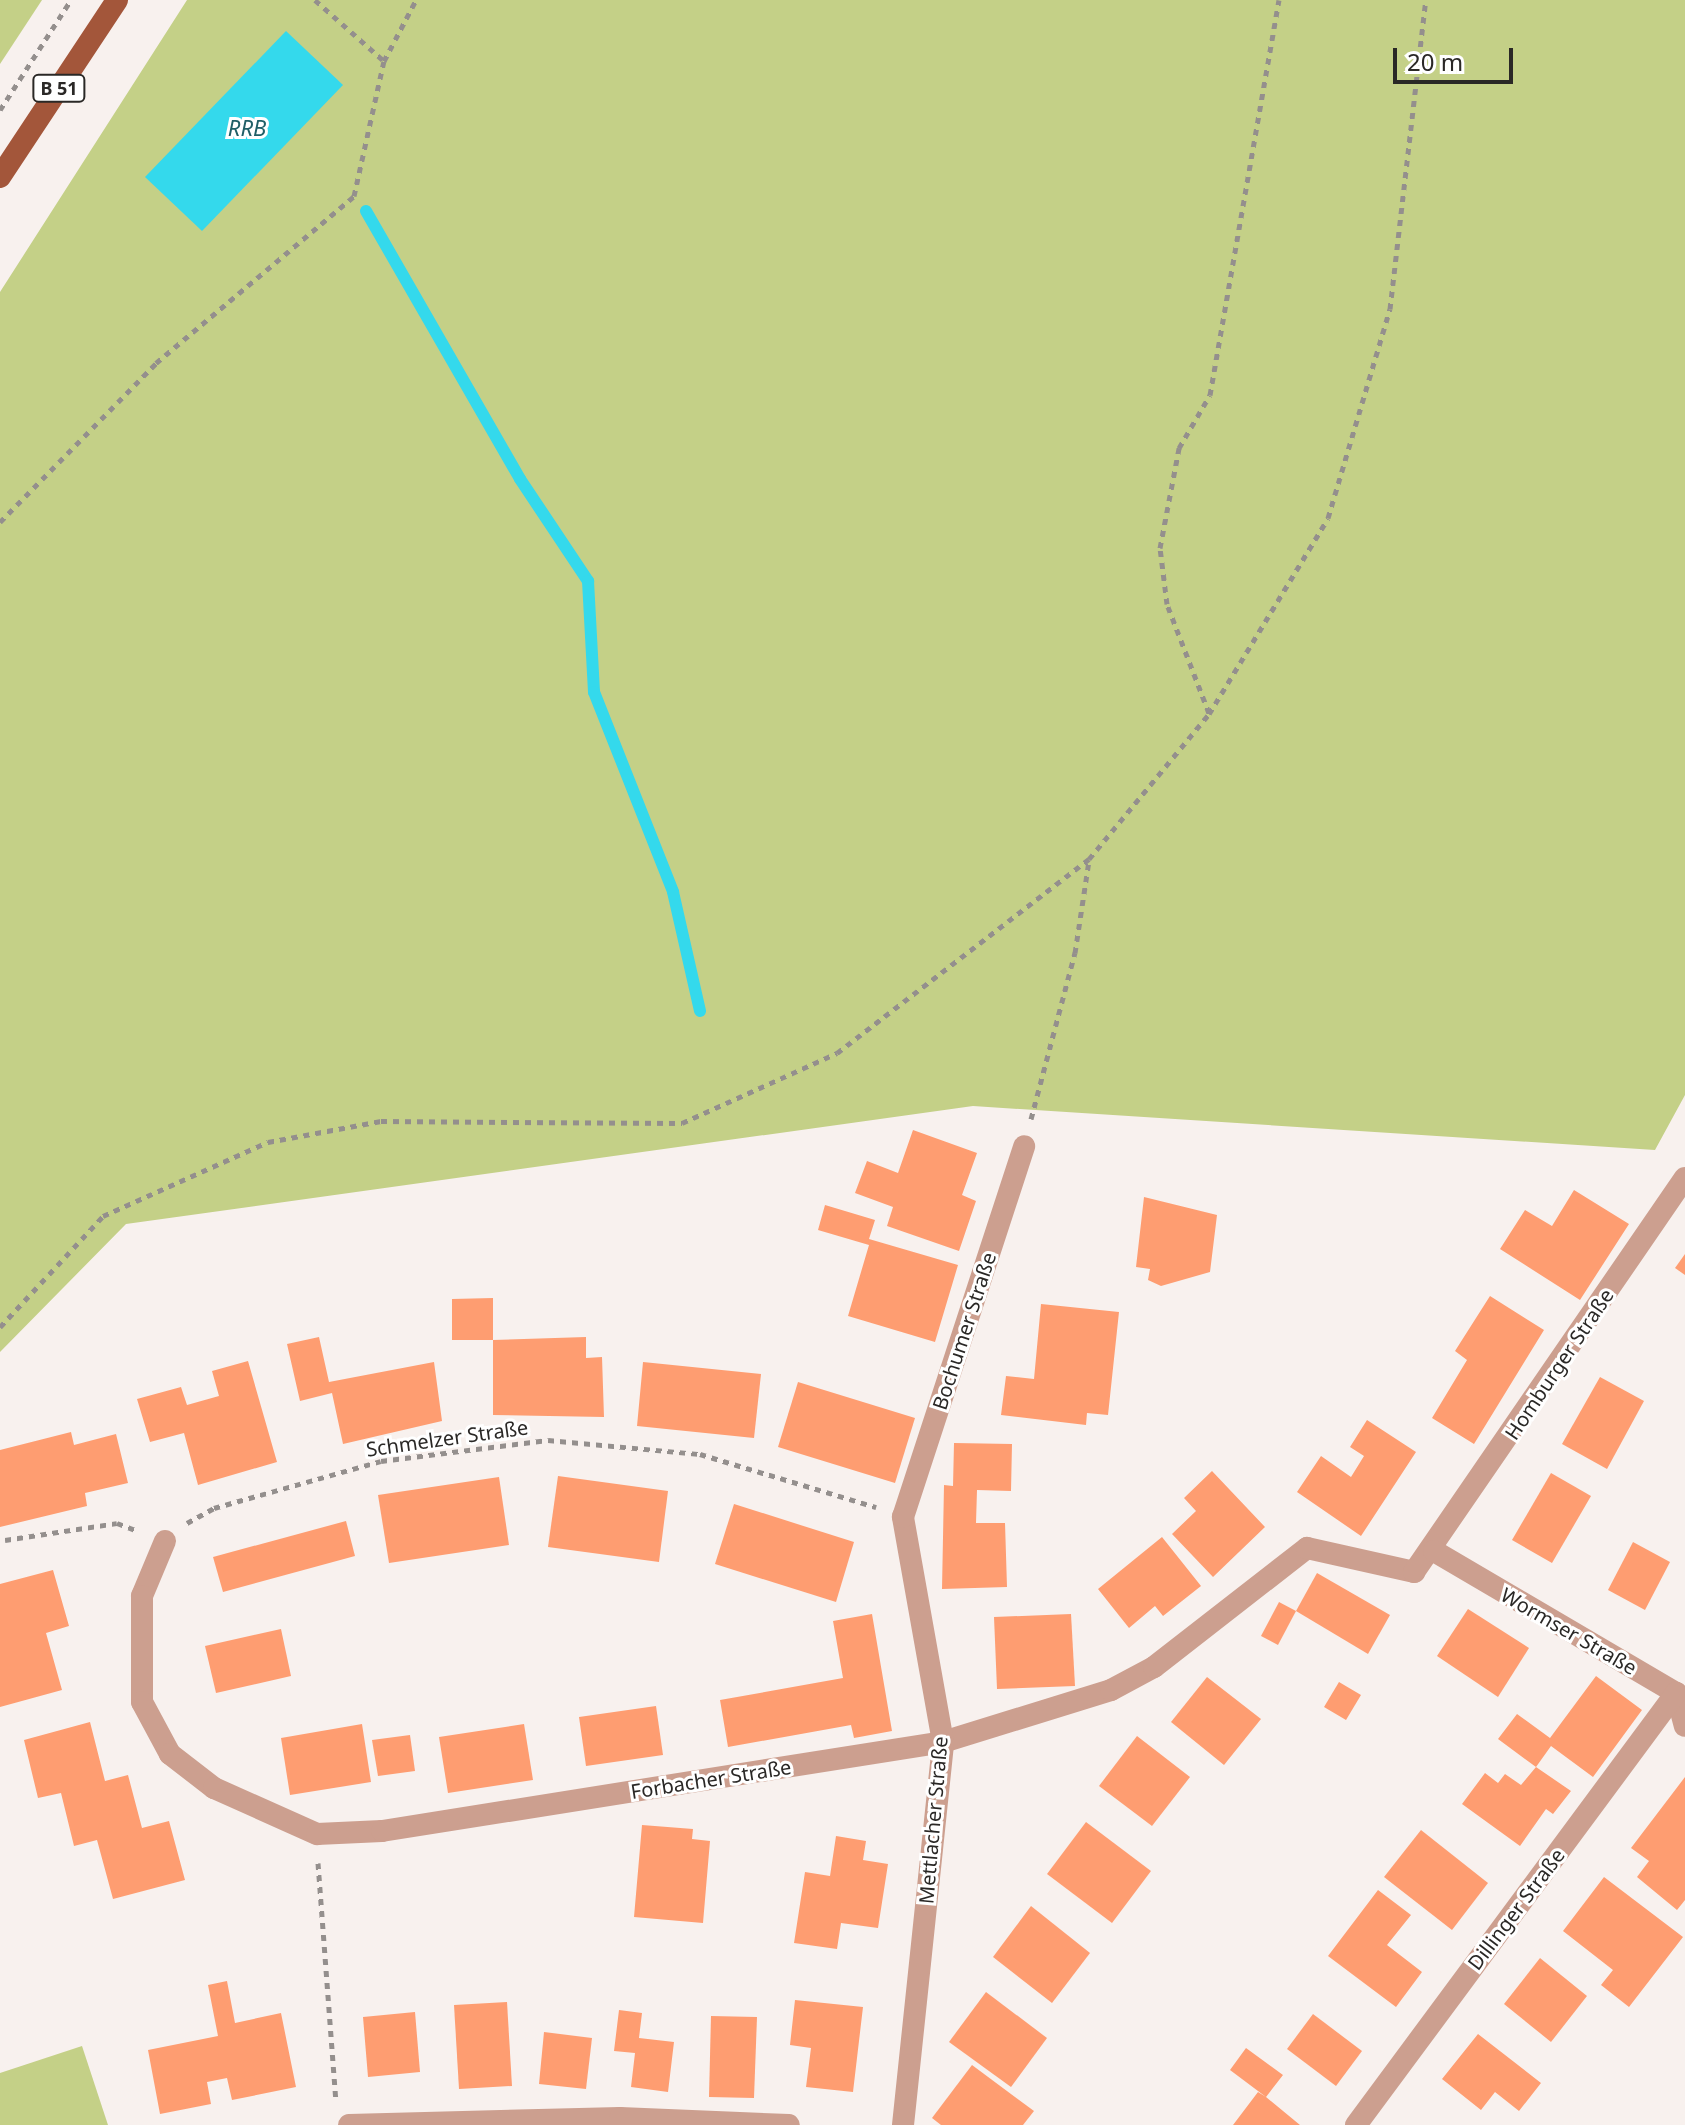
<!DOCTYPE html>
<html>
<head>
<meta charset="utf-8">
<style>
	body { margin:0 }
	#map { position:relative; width:1685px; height:2125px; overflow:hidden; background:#f8f1ee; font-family:"Noto Sans",sans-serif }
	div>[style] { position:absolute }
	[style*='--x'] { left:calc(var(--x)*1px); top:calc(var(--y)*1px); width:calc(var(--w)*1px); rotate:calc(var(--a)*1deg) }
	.green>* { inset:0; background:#c4d087 }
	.water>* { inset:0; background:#34d9ec }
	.stream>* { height:12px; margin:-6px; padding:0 6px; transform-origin:6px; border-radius:6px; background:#34d9ec }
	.building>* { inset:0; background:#fe9d71 }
	.path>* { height:5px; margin-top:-2.5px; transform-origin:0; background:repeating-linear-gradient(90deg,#948f8d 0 6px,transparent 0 12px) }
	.minor>* { height:22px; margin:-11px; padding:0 11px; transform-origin:11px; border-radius:11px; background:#cc9f8f }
	.primary>* { height:22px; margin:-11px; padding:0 11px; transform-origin:11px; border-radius:11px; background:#a3563a }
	span { translate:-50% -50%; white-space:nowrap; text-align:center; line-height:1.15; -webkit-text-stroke:6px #fff; paint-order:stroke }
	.shield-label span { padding:2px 6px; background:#fff; border:2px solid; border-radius:6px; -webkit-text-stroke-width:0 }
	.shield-label { font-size:18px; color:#2a2826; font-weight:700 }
	.street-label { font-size:20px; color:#2a2826 }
	.water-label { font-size:22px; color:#205f67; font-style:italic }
	.scale { position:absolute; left:1393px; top:48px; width:120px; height:36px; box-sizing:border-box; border:4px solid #2a2826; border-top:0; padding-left:10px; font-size:24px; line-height:28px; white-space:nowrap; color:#2a2826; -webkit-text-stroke:6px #fff; paint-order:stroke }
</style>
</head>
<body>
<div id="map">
	<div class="green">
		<i style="clip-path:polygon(0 0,42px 0,0 64px)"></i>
		<i style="clip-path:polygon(187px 0,1685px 0,1685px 1095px,1655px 1150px,973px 1106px,126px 1224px,0 1352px,0 292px)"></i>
		<i style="clip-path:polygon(82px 2046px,108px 2125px,0 2125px,0 2073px)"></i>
	</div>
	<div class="water">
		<i style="clip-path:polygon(286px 31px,343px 85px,202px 231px,145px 177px)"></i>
	</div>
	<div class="stream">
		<i style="--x:366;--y:211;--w:309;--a:60.1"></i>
		<i style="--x:520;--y:479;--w:123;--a:56.3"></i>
		<i style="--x:588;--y:581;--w:111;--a:86.9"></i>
		<i style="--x:594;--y:692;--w:215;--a:68.4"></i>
		<i style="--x:673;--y:892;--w:122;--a:77.2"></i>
	</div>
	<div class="building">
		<i style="clip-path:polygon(913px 1130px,977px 1153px,962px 1195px,976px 1201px,959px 1251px,887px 1226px,893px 1207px,855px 1193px,867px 1161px,898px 1173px)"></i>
		<i style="clip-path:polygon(1574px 1190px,1629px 1224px,1580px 1300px,1500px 1249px,1525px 1210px,1552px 1226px)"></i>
		<i style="clip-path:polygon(1144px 1197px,1217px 1215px,1210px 1272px,1161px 1286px,1148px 1280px,1150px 1269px,1136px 1267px)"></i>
		<i style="clip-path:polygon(825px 1205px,875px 1220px,869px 1239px,958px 1265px,935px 1342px,848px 1316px,869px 1245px,818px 1230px)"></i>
		<i style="clip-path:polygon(1685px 1254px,1685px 1275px,1675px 1268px)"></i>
		<i style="clip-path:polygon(1490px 1296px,1544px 1330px,1474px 1444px,1432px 1418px,1467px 1360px,1455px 1351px)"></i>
		<i style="clip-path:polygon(493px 1298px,493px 1340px,452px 1340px,452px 1299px)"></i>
		<i style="clip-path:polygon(1041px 1304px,1119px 1312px,1108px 1415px,1087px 1413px,1086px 1425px,1001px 1415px,1006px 1376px,1034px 1379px)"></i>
		<i style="clip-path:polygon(319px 1337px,329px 1382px,434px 1362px,442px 1421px,343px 1444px,332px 1393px,300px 1401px,287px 1344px)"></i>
		<i style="clip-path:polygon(586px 1337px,586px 1358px,602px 1357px,604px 1417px,493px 1415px,493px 1340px)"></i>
		<i style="clip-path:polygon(248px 1361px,277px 1462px,198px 1485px,184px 1433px,150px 1442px,137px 1399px,181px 1387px,187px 1405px,219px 1396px,212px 1371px)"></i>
		<i style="clip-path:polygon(643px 1362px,761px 1374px,754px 1438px,637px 1426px)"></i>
		<i style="clip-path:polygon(1600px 1377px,1644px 1401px,1607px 1469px,1562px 1444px)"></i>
		<i style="clip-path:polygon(798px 1382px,915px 1418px,895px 1483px,778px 1447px)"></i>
		<i style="clip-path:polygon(1367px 1420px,1416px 1452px,1361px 1536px,1297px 1492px,1321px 1456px,1351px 1477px,1364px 1456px,1350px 1447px)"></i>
		<i style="clip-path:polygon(71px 1432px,74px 1445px,116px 1434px,128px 1483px,85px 1493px,87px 1506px,0 1527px,0 1450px)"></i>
		<i style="clip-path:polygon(954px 1443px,1012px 1444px,1011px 1491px,977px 1490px,976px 1523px,1005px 1523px,1007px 1587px,942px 1589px,944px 1485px,953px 1486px)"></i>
		<i style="clip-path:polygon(1212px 1471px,1265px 1527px,1213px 1577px,1172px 1534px,1196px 1511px,1184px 1498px)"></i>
		<i style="clip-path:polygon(1551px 1473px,1591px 1496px,1552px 1563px,1512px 1540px)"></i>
		<i style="clip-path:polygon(558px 1476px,668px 1491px,659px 1562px,548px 1547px)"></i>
		<i style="clip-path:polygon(499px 1477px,509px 1545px,389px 1563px,378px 1495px)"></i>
		<i style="clip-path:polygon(734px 1504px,854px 1542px,836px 1602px,715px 1564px)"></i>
		<i style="clip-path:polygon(346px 1521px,355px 1556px,223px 1592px,213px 1557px)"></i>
		<i style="clip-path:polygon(1162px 1537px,1201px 1586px,1163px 1616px,1155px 1606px,1129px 1628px,1098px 1589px)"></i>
		<i style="clip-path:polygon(1633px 1542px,1670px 1562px,1645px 1610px,1608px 1590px)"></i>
		<i style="clip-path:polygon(53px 1570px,69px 1626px,46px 1633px,62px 1690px,0 1707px,0 1584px)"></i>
		<i style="clip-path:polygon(1317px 1573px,1390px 1615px,1368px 1654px,1296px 1611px)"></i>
		<i style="clip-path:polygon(1279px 1602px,1296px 1611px,1278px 1645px,1261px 1636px)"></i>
		<i style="clip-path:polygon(1468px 1609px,1529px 1648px,1498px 1697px,1437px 1656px)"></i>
		<i style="clip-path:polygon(872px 1614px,892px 1731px,854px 1738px,851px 1725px,728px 1747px,720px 1700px,843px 1678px,833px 1621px)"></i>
		<i style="clip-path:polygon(1071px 1614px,1075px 1686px,997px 1689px,994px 1617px)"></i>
		<i style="clip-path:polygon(281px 1629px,291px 1676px,216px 1693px,205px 1646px)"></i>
		<i style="clip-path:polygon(1596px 1676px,1642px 1710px,1593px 1777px,1551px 1746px,1536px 1767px,1498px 1739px,1517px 1714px,1550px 1738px)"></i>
		<i style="clip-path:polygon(1207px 1677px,1261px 1719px,1224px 1765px,1171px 1722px)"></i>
		<i style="clip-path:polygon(1339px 1682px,1361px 1695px,1346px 1720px,1324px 1707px)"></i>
		<i style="clip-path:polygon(656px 1706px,663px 1755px,586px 1766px,579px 1717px)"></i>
		<i style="clip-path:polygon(90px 1722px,105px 1781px,128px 1775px,142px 1828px,169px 1821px,185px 1880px,113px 1899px,97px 1840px,74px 1846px,61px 1793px,38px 1798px,24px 1740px)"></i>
		<i style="clip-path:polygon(362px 1724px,371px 1782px,290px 1795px,281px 1738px)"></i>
		<i style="clip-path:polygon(524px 1724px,533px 1780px,448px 1793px,439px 1737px)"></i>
		<i style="clip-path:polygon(410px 1735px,415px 1771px,378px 1776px,372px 1740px)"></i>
		<i style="clip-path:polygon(1137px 1736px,1190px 1777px,1152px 1826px,1099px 1786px)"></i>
		<i style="clip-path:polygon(1536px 1767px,1571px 1791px,1553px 1814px,1546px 1809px,1520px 1846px,1462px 1804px,1485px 1773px,1498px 1783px,1505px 1774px,1521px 1785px)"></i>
		<i style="clip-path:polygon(1685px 1777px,1685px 1900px,1677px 1910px,1637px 1877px,1649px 1861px,1631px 1848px)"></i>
		<i style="clip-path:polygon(1086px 1822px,1151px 1871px,1112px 1923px,1047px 1874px)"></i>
		<i style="clip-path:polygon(642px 1825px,693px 1829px,692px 1839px,710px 1841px,703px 1923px,634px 1917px)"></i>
		<i style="clip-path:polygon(1421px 1830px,1488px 1883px,1452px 1930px,1384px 1877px)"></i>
		<i style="clip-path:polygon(836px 1836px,866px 1841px,863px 1860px,888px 1864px,878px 1928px,841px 1923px,837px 1949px,794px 1943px,805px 1872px,830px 1876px)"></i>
		<i style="clip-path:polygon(1604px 1877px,1683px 1937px,1629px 2007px,1601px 1985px,1613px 1970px,1563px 1931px)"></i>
		<i style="clip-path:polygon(1378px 1890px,1411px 1915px,1387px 1945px,1422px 1972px,1396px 2007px,1328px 1956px)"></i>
		<i style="clip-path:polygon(1031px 1906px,1090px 1953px,1052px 2003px,993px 1957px)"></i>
		<i style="clip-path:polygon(1540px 1958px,1587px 1996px,1551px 2042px,1504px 2004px)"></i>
		<i style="clip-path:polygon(227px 1981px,235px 2023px,281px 2013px,296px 2087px,232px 2100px,227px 2078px,207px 2082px,211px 2104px,160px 2114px,148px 2050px,218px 2036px,208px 1985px)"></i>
		<i style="clip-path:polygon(986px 1992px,1047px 2038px,1011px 2087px,949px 2042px)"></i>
		<i style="clip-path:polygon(795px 2000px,863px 2007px,853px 2092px,806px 2087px,811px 2048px,790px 2045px)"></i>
		<i style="clip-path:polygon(507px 2002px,512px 2086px,459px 2089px,454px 2005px)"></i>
		<i style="clip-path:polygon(619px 2010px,642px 2013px,639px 2038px,674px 2042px,668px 2092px,631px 2087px,635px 2053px,614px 2051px)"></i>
		<i style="clip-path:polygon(415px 2012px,420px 2072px,368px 2077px,363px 2017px)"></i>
		<i style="clip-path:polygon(1313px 2014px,1362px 2051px,1336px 2086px,1287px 2049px)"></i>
		<i style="clip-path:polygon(711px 2016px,757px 2017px,754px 2098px,709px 2097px)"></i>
		<i style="clip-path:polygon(544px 2032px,592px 2038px,586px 2089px,539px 2084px)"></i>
		<i style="clip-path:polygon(1478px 2034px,1541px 2083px,1519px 2111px,1495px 2092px,1481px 2110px,1442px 2079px)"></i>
		<i style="clip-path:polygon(1246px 2048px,1283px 2075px,1266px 2097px,1300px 2125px,1233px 2125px,1258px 2092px,1266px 2097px,1230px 2070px)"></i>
		<i style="clip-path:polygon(972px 2065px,1034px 2111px,1023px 2125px,941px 2125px,932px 2118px)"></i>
	</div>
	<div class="path">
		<i style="--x:315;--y:0;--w:92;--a:41.5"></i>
		<i style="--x:0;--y:110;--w:131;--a:-57.2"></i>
		<i style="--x:0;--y:522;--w:223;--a:-45.5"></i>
		<i style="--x:156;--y:363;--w:259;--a:-40.1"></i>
		<i style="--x:354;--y:196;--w:138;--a:-77.5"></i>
		<i style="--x:384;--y:61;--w:69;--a:-62.3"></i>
		<i style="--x:1209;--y:713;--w:117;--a:-111.1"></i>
		<i style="--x:1167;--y:604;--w:56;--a:-97.1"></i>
		<i style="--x:1160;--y:548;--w:102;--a:-79.2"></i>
		<i style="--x:1179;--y:448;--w:61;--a:-59.7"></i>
		<i style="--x:1210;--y:395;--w:401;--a:-80.1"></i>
		<i style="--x:1031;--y:1119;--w:172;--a:-75.2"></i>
		<i style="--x:1075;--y:953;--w:94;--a:-81.4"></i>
		<i style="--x:0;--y:1327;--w:151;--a:-47.1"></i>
		<i style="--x:103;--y:1216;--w:181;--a:-24.2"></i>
		<i style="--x:268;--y:1142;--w:115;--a:-10.5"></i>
		<i style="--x:381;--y:1121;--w:301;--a:0.4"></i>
		<i style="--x:682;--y:1123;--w:170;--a:-24.3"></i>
		<i style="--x:837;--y:1053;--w:318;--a:-37.6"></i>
		<i style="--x:1089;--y:859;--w:188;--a:-50.4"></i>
		<i style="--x:1209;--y:714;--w:229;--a:-58.7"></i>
		<i style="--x:1328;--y:518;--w:218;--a:-73.5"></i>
		<i style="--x:1390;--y:309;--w:311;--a:-83.4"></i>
		<i style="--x:187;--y:1523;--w:31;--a:-29"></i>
		<i style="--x:214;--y:1508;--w:173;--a:-15.7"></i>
		<i style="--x:381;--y:1461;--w:168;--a:-7.2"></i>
		<i style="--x:548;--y:1440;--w:153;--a:5.3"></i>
		<i style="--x:700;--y:1454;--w:184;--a:16.8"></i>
		<i style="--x:5;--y:1540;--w:113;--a:-8.6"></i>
		<i style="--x:117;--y:1523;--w:22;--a:21"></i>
		<i style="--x:318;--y:1863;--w:238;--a:85.7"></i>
	</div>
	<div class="minor">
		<i style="--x:165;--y:1541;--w:60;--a:112.7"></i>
		<i style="--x:142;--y:1596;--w:106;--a:90"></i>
		<i style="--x:142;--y:1702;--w:59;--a:61.7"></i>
		<i style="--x:170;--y:1754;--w:56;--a:37.7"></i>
		<i style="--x:214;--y:1788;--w:113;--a:24.1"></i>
		<i style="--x:317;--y:1834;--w:65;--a:-2.6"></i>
		<i style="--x:382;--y:1831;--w:568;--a:-9.01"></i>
		<i style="--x:943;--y:1742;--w:176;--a:-17.2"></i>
		<i style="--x:1111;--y:1690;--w:49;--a:-28.1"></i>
		<i style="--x:1154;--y:1667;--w:194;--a:-37.9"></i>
		<i style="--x:1307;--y:1548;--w:110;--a:12.6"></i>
		<i style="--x:1414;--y:1572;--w:478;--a:-55.5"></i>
		<i style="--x:1434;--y:1551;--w:281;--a:30.4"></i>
		<i style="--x:1676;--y:1693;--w:34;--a:75"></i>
		<i style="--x:349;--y:2125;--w:271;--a:-1.5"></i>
		<i style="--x:620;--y:2118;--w:169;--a:2.4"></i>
		<i style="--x:903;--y:2125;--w:385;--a:-84"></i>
		<i style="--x:943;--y:1742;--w:229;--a:-100.1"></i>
		<i style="--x:903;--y:1517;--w:390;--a:-71.9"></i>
		<i style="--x:1356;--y:2125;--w:538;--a:-53.47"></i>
	</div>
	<div class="primary">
		<i style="--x:0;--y:177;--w:212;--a:-56.5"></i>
	</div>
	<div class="shield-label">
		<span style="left:59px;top:88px">B 51</span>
	</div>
	<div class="street-label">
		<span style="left:964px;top:1331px;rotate:-72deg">Bochumer Straße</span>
		<span style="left:1559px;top:1364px;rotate:-56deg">Homburger Straße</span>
		<span style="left:447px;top:1438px;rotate:-8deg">Schmelzer Straße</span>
		<span style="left:1569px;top:1631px;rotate:30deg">Wormser Straße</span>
		<span style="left:711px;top:1779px;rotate:-9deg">Forbacher Straße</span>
		<span style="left:933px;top:1820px;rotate:-85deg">Mettlacher Straße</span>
		<span style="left:1516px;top:1909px;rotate:-53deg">Dillinger Straße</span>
	</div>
	<div class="water-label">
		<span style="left:247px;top:128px">RRB</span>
	</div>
	<div class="scale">20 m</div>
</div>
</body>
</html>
